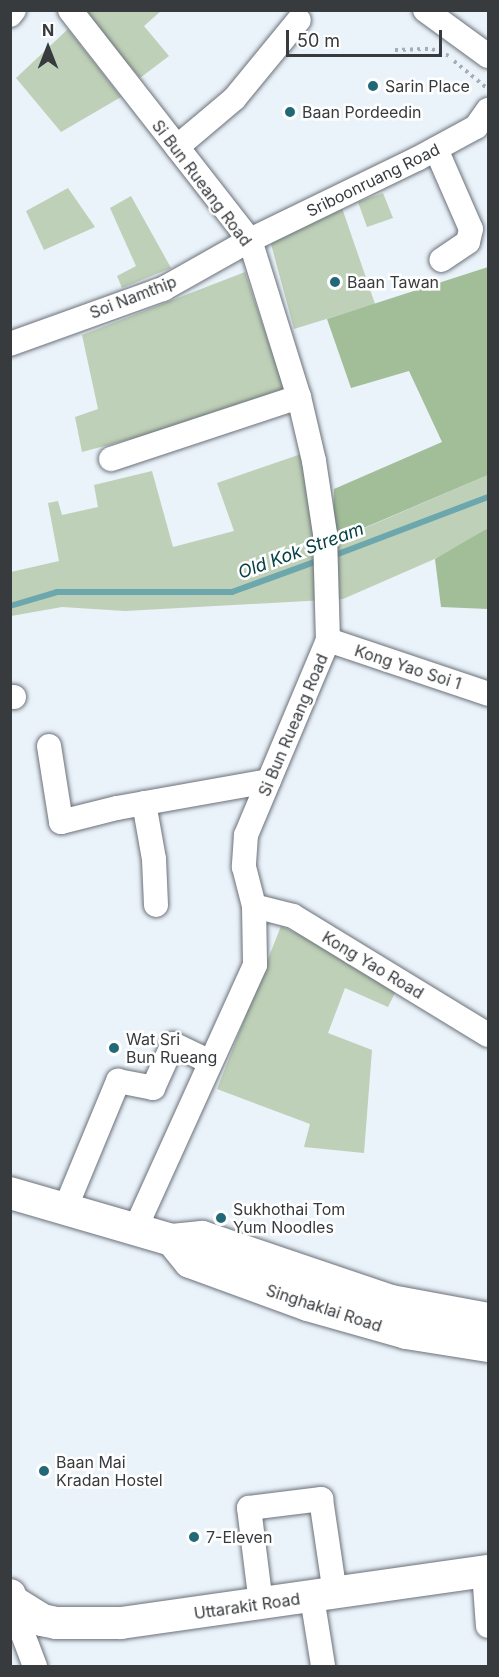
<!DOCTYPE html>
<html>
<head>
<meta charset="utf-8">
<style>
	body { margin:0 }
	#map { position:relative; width:499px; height:1677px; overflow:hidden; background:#eaf2fa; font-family:Inter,sans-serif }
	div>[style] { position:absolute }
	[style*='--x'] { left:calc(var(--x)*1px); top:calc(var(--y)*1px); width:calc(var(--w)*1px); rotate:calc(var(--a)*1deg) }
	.green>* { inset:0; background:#bed0b7 }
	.forest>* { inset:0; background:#a2be98 }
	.stream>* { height:6px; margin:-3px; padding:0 3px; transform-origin:3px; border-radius:3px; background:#6ca7ad }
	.path>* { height:4px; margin-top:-2px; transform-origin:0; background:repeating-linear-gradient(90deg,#a7adb3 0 3px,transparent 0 7.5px) }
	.roads { filter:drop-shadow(0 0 2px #6b7179) drop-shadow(0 0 2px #6b7179) }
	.minor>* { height:24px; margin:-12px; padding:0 12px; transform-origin:12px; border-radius:12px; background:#fff }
	.major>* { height:32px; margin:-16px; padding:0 16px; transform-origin:16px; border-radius:16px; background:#fff }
	.dots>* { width:16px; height:16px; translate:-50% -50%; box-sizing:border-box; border:3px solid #fff; border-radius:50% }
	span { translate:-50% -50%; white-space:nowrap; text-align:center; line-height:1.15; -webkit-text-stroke:5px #fff; paint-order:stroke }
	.poi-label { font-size:16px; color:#383b3e }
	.left { translate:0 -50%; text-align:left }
	.street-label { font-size:16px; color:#383b3e }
	.water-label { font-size:18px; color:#064045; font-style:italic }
	.frame { position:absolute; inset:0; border:12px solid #383b3e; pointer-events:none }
	.north { position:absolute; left:18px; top:18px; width:60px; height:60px; -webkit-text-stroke:4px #fff; paint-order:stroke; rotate:0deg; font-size:16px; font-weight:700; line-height:24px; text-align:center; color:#383b3e }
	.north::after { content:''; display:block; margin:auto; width:21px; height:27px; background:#383b3e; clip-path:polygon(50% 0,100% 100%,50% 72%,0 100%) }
	.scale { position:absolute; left:286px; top:30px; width:156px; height:27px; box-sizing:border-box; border:3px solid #383b3e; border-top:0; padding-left:8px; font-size:18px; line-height:21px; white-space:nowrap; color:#383b3e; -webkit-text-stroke:4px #fff; paint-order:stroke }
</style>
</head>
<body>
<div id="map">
	<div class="green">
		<i style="clip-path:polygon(83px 11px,161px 11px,144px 26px,169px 56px,140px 78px)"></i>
		<i style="clip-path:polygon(68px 29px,121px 97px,61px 132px,16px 78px)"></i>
		<i style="clip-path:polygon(68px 188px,95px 227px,44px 250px,26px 211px)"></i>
		<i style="clip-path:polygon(383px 193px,393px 218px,367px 227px,358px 202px)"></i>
		<i style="clip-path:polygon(131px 196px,171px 268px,122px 288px,117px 276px,136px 266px,110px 208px)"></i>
		<i style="clip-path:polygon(342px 208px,375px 304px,294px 329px,271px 244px,280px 233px)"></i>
		<i style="clip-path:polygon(245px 272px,287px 397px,82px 452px,75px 417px,98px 409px,82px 335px)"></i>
		<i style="clip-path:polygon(301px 454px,325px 545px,488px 475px,488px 528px,446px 554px,343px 599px,125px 611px,62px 607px,11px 616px,11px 572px,59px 561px,48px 503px,58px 501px,62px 515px,98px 507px,94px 485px,152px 471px,173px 547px,234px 531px,217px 483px)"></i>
		<i style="clip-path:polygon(281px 926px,335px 951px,396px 991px,388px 1007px,345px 988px,328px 1033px,372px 1050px,364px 1153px,304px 1147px,310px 1124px,217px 1089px)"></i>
	</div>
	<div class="forest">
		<i style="clip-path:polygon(488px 267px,488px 475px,333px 541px,334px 489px,442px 442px,409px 371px,351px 388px,327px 319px)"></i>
		<i style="clip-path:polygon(488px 528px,488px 609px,441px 607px,435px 559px)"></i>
	</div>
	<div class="stream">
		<i style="--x:330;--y:557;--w:169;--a:-20.8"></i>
		<i style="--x:10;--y:606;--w:49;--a:-16.6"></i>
		<i style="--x:57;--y:592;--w:175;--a:0"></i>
		<i style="--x:232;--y:592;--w:94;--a:-20"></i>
	</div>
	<div class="path">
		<i style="--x:395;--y:50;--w:37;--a:-2"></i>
		<i style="--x:432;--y:49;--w:18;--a:22"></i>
		<i style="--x:454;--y:61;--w:44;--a:39.5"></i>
	</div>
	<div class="roads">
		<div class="minor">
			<i style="--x:70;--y:10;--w:292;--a:52"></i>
			<i style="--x:250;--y:240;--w:164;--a:72.7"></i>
			<i style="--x:299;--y:397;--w:66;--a:76.8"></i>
			<i style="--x:314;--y:461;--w:74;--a:81.4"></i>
			<i style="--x:325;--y:534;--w:106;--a:88.4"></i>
			<i style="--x:328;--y:640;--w:212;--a:112.8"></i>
			<i style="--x:246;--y:835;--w:32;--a:94"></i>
			<i style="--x:244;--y:867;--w:40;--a:75.6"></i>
			<i style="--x:254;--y:906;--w:59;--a:89"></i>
			<i style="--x:255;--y:965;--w:290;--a:114.4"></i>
			<i style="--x:425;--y:10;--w:78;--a:36.1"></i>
			<i style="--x:10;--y:15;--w:6;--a:-51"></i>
			<i style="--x:177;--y:147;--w:75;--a:-40.1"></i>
			<i style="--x:234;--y:99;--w:102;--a:-50.6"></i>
			<i style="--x:436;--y:149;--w:87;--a:66.4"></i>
			<i style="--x:471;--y:229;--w:13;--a:103"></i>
			<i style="--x:468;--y:242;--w:32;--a:146"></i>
			<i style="--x:10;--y:344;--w:163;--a:-19.8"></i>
			<i style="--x:163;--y:289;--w:100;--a:-29.4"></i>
			<i style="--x:250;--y:240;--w:186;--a:-25.9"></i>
			<i style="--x:417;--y:159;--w:67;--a:-28.5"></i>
			<i style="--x:476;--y:127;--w:21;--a:-55"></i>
			<i style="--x:111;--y:459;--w:198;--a:-18.3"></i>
			<i style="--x:328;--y:640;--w:169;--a:18.6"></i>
			<i style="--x:10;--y:697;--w:4;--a:0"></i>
			<i style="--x:49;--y:746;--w:77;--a:81"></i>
			<i style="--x:61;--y:822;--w:58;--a:-14"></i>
			<i style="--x:117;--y:808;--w:154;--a:-10.1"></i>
			<i style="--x:144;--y:803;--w:57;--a:79.9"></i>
			<i style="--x:154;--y:859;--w:46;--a:87.5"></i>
			<i style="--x:254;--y:906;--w:40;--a:14.4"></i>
			<i style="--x:293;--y:916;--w:228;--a:31.4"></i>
			<i style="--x:65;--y:1209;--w:139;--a:-67.5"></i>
			<i style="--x:118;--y:1081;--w:36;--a:11"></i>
			<i style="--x:153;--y:1088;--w:48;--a:-65.6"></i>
			<i style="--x:173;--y:1044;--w:41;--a:25.9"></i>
			<i style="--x:484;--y:1572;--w:54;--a:85.8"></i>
			<i style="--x:312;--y:1597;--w:70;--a:80.9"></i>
			<i style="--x:10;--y:1600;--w:71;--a:69.3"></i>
			<i style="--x:261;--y:1604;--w:97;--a:-97.1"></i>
			<i style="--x:249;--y:1508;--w:73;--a:-7.1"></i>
			<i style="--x:321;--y:1499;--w:96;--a:81.6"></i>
		</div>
		<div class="major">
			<i style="--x:10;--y:1193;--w:169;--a:16.2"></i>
			<i style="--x:172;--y:1240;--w:30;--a:-6"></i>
			<i style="--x:202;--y:1237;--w:200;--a:18.7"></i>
			<i style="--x:391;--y:1301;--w:99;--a:10.5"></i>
			<i style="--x:172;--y:1240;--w:28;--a:51"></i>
			<i style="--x:190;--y:1262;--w:126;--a:20"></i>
			<i style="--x:308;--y:1305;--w:102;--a:15.9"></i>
			<i style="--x:406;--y:1333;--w:83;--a:9"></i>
			<i style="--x:10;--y:1595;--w:6;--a:72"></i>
			<i style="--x:12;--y:1601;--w:36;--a:32"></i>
			<i style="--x:42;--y:1620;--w:14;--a:12"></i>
			<i style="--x:56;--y:1623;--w:65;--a:0"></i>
			<i style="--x:121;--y:1623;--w:371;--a:-8.1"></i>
		</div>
	</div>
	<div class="dots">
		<i style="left:373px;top:86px;background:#226977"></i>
		<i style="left:290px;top:112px;background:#226977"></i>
		<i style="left:335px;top:282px;background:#226977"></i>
		<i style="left:114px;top:1048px;background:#226977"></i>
		<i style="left:221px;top:1218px;background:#226977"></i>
		<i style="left:44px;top:1471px;background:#226977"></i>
		<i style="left:194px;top:1537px;background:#226977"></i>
	</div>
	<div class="poi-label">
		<span class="left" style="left:385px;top:86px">Sarin Place</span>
		<span class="left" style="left:302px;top:112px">Baan Pordeedin</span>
		<span class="left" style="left:347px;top:282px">Baan Tawan</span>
		<span class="left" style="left:126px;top:1048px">Wat Sri<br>Bun Rueang</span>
		<span class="left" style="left:233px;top:1218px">Sukhothai Tom<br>Yum Noodles</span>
		<span class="left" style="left:56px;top:1471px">Baan Mai<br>Kradan Hostel</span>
		<span class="left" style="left:206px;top:1537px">7-Eleven</span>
	</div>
	<div class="street-label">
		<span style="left:373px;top:180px;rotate:-26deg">Sriboonruang Road</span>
		<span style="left:202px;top:183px;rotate:53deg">Si Bun Rueang Road</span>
		<span style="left:133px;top:297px;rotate:-21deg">Soi Namthip</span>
		<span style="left:408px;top:667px;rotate:18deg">Kong Yao Soi 1</span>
		<span style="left:293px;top:725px;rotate:-67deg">Si Bun Rueang Road</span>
		<span style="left:373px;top:965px;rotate:31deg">Kong Yao Road</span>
		<span style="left:324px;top:1308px;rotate:18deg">Singhaklai Road</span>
		<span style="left:247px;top:1606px;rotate:-8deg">Uttarakit Road</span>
	</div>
	<div class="water-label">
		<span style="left:301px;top:551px;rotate:-20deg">Old Kok Stream</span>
	</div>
	<div class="frame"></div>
	<div class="north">N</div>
	<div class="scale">50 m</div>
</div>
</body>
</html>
